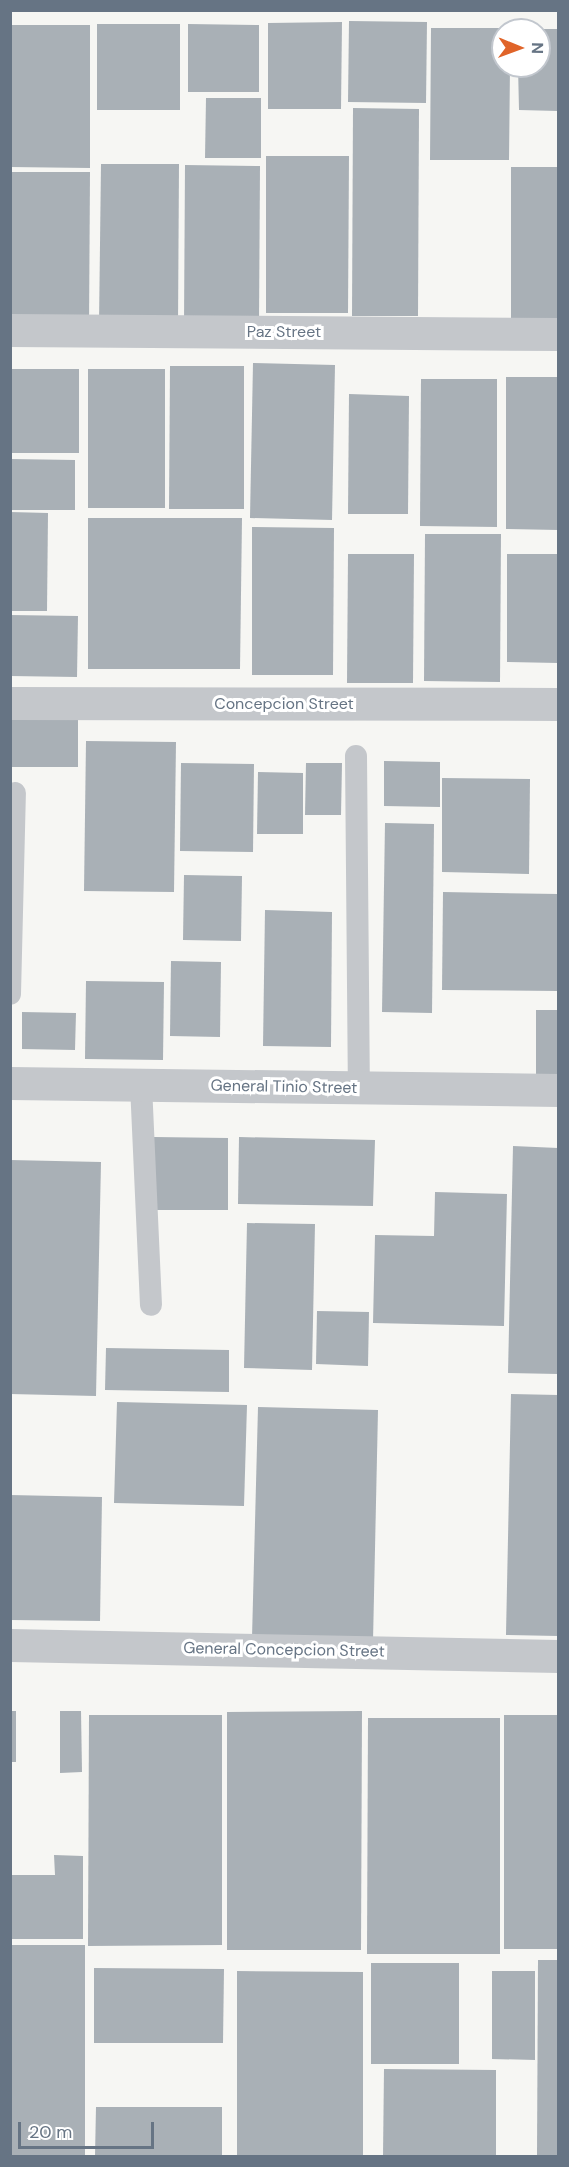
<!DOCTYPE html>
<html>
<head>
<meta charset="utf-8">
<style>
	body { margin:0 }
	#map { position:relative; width:569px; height:2167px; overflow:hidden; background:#f6f6f3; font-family:"DM Sans",sans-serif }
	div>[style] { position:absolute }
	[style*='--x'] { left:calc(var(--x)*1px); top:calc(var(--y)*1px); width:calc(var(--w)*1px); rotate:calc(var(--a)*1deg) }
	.building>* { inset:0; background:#a9b0b6 }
	.service>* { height:22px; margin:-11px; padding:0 11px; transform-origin:11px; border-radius:11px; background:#c4c7cb }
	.minor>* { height:33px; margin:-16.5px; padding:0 16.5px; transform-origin:16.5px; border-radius:16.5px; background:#c4c7cb }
	.tertiary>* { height:33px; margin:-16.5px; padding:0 16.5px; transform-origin:16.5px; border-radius:16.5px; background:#c4c7cb }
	span { translate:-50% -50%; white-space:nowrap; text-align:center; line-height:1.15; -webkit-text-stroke:6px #fff; paint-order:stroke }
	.street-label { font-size:16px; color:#667484 }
	.frame { position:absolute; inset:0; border:12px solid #667484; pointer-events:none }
	.north { position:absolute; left:491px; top:18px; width:60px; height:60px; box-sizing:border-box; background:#fff; border:2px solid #c2c7ce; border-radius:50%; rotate:91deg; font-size:16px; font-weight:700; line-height:24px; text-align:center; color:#667484 }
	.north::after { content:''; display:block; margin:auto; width:21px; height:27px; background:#e06429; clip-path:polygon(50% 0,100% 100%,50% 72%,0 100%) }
	.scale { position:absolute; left:18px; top:2122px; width:136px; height:27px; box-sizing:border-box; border:3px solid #667484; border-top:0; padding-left:8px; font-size:18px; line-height:21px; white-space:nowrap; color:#667484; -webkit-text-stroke:4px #fff; paint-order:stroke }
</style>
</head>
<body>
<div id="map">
	<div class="building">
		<i style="clip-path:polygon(349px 21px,427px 22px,426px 103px,348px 102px)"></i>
		<i style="clip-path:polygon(342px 22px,341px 109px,268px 109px,268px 23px)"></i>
		<i style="clip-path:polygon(97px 24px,180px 24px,180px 110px,97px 110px)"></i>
		<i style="clip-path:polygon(188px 24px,259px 25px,259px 92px,188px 92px)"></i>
		<i style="clip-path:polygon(10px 25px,90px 25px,90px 168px,10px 167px)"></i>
		<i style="clip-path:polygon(431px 28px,503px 28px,503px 66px,510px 66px,509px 160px,430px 160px)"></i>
		<i style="clip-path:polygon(558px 29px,558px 111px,519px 110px,518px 66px,539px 66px,539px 29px)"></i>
		<i style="clip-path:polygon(206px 98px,261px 98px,261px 158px,205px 158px)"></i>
		<i style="clip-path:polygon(353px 108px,419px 109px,418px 316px,352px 316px)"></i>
		<i style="clip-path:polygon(266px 156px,349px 156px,348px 313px,266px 313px)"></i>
		<i style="clip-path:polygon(101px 164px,179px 164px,178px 326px,99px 325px)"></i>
		<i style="clip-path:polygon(185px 165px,260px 166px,259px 324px,184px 324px)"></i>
		<i style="clip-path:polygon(511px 167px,558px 167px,558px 326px,511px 326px)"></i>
		<i style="clip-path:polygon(10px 172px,90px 172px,89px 329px,10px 329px)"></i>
		<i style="clip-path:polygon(253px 363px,335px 365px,332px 520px,250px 518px)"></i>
		<i style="clip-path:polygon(170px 366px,244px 366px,244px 509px,169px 509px)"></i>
		<i style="clip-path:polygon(10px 369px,79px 369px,79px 453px,10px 453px)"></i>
		<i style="clip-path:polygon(88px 369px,165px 369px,165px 508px,88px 508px)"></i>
		<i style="clip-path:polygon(506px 377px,558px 377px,558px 530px,506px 529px)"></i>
		<i style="clip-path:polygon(421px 379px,497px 379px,497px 527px,420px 526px)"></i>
		<i style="clip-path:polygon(349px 394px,409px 396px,408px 514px,348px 514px)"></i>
		<i style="clip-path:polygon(10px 459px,75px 460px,75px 510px,10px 510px)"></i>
		<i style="clip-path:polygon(10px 512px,48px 513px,47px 611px,10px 611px)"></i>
		<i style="clip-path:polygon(88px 518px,242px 518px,240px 669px,88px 669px)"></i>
		<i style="clip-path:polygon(252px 527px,334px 528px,333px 675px,252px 675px)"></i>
		<i style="clip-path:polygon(425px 534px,501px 534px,500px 682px,424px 681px)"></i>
		<i style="clip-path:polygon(348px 554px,414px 554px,413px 683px,347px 683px)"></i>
		<i style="clip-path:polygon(507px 554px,558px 554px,558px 663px,507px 662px)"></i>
		<i style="clip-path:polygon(10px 615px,78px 616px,77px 677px,10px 676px)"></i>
		<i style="clip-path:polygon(10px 716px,78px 716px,78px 767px,10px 767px)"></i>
		<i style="clip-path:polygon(86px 741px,176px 742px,174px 892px,84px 891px)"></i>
		<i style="clip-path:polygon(384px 761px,440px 762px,440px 807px,384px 806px)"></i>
		<i style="clip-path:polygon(181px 763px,254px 764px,253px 852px,180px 851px)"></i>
		<i style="clip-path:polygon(306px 763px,342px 763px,341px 815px,305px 815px)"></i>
		<i style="clip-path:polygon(258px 772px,303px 773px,303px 834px,257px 834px)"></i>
		<i style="clip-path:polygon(442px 778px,530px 779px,529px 874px,442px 872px)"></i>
		<i style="clip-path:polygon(385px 823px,434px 824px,432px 1013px,382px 1012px)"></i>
		<i style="clip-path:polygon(184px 875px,242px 876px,241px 941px,183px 940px)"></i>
		<i style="clip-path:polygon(443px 892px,558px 894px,558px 991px,442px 990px)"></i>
		<i style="clip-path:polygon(265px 910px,332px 912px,331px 1047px,263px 1046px)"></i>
		<i style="clip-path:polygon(171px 961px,221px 962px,220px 1037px,170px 1036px)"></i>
		<i style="clip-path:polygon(86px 981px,164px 982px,163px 1060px,85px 1059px)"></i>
		<i style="clip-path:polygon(536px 1010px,558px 1010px,558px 1081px,536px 1080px)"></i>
		<i style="clip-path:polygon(22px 1012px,76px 1013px,75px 1050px,22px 1049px)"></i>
		<i style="clip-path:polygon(154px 1137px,228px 1138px,228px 1210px,154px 1210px)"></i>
		<i style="clip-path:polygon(239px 1137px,375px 1140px,373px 1206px,238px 1204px)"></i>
		<i style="clip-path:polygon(513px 1146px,558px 1148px,558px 1374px,508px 1373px)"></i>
		<i style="clip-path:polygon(10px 1160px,101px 1162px,96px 1396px,10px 1394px)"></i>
		<i style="clip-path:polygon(435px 1192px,507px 1194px,504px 1326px,373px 1323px,375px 1235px,434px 1236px)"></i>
		<i style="clip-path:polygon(247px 1223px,315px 1224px,312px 1370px,244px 1368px)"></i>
		<i style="clip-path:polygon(317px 1311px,369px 1312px,368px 1366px,316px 1364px)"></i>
		<i style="clip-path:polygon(106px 1348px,229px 1350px,229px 1392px,105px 1390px)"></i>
		<i style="clip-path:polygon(511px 1394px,558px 1395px,558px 1636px,506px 1635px)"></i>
		<i style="clip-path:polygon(117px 1402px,247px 1405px,244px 1506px,114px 1503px)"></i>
		<i style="clip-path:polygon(258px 1407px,378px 1410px,373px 1641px,252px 1638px)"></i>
		<i style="clip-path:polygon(10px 1495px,102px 1497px,100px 1621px,10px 1620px)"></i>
		<i style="clip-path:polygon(10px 1711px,16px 1711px,16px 1762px,10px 1762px)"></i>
		<i style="clip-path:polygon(60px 1711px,81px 1711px,82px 1772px,60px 1773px)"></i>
		<i style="clip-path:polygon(362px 1711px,361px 1950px,227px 1950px,227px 1712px)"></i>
		<i style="clip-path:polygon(89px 1715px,222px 1715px,222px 1945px,88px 1946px)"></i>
		<i style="clip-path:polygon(504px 1715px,558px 1715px,558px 1949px,504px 1949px)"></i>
		<i style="clip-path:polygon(368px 1718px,500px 1718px,500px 1954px,367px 1954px)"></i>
		<i style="clip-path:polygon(54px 1855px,83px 1856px,83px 1939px,10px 1939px,10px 1875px,55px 1875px)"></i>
		<i style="clip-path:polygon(10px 1945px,85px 1945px,85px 2156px,10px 2156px)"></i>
		<i style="clip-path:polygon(538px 1960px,558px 1960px,558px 2156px,537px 2156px)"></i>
		<i style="clip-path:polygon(371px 1963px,459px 1963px,459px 2064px,371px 2064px)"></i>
		<i style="clip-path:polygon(94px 1968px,224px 1969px,223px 2043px,94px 2043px)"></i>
		<i style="clip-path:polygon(237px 1971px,363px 1972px,363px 2156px,237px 2156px)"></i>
		<i style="clip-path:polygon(492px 1971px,535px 1971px,535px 2060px,492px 2059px)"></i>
		<i style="clip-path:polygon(384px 2069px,496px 2070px,496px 2156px,383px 2156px)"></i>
		<i style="clip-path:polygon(96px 2107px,222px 2107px,222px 2156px,95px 2156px)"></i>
	</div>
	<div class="service">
		<i style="--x:356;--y:756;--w:332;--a:89.5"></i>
		<i style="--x:10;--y:994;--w:201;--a:-88.6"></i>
		<i style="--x:141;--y:1085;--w:220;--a:87.4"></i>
	</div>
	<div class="minor">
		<i style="--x:10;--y:330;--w:548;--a:0.42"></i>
		<i style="--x:10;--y:703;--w:548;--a:0.1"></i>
		<i style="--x:10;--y:1645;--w:548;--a:1.15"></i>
	</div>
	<div class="tertiary">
		<i style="--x:10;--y:1083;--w:548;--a:0.73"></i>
	</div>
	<div class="street-label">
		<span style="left:284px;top:332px">Paz Street</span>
		<span style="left:284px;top:704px">Concepcion Street</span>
		<span style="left:284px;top:1087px;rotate:1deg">General Tinio Street</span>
		<span style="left:284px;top:1650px;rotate:1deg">General Concepcion Street</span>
	</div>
	<div class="frame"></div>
	<div class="north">N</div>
	<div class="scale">20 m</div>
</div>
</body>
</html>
